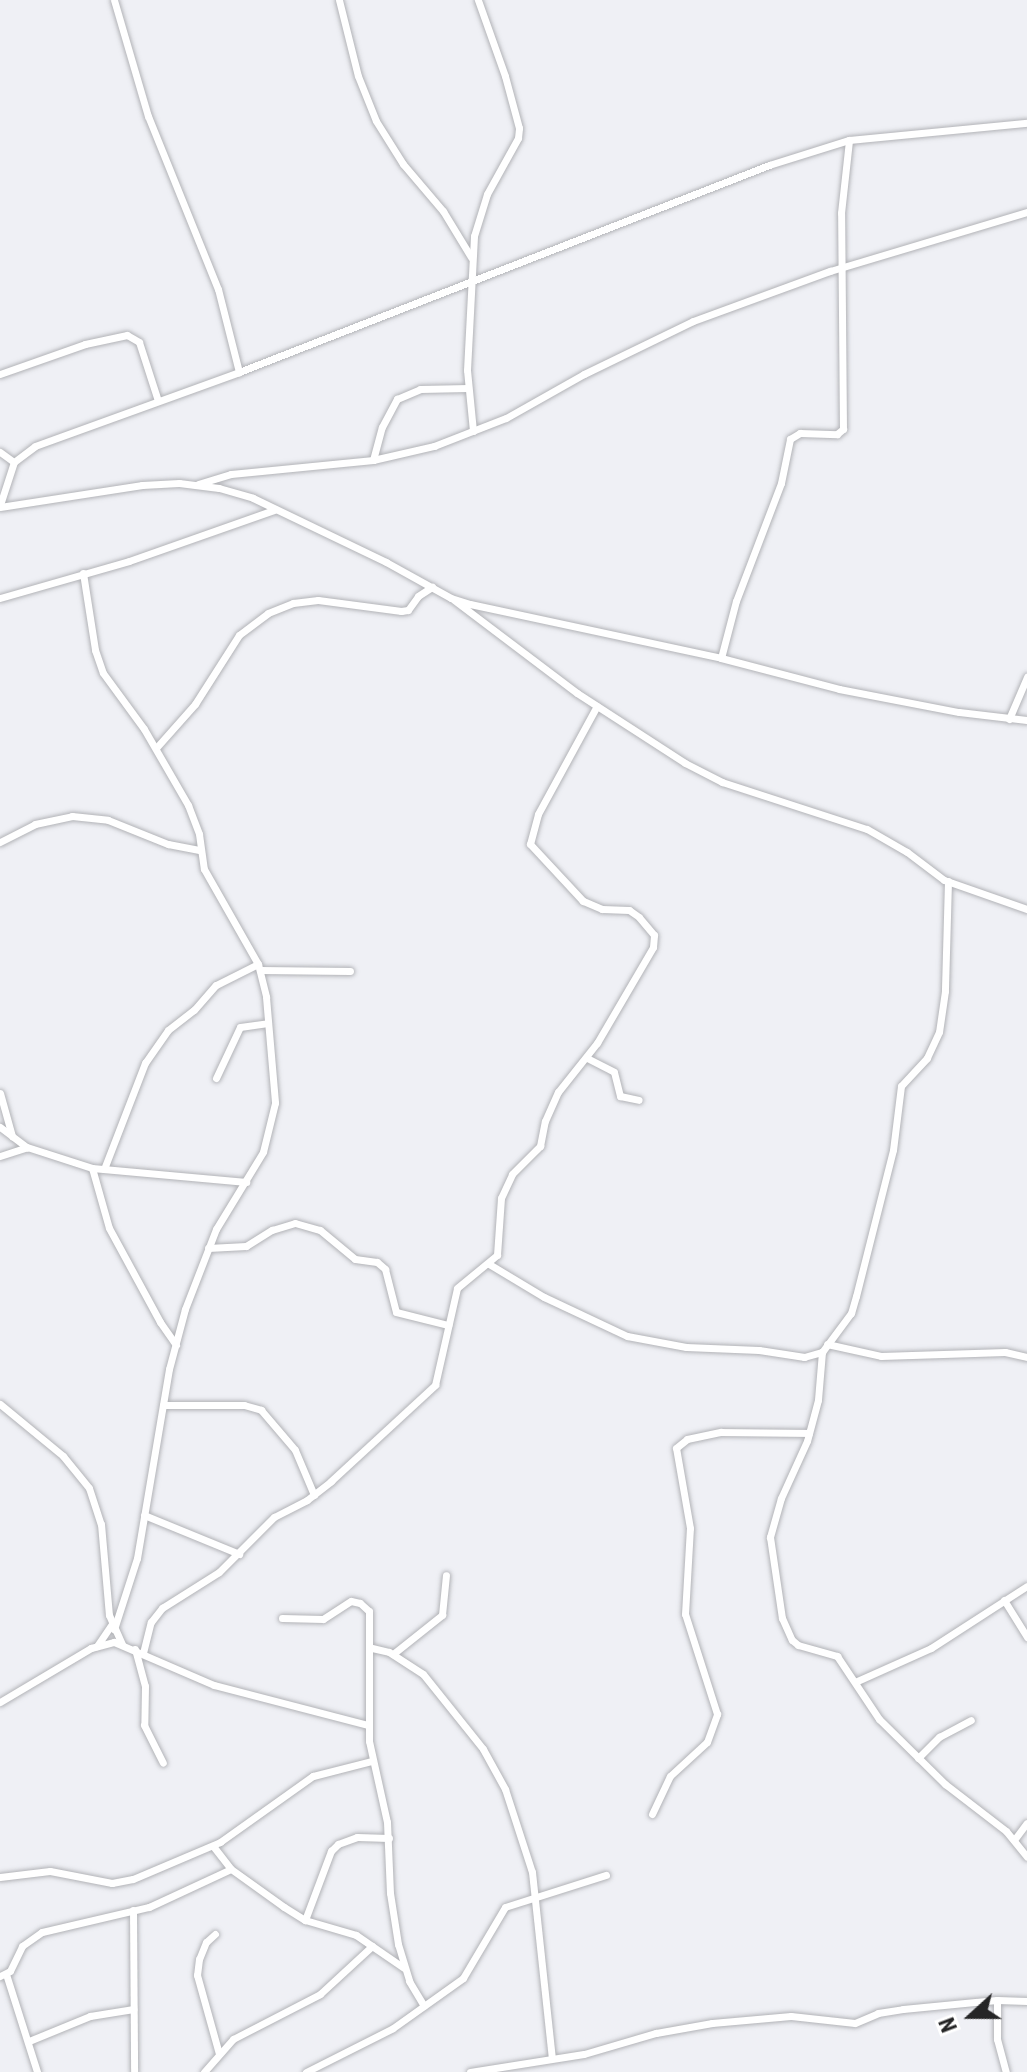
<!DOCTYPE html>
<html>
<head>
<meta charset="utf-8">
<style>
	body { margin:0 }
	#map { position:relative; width:1027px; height:2072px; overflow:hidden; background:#eff0f5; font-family:"Roboto Condensed",sans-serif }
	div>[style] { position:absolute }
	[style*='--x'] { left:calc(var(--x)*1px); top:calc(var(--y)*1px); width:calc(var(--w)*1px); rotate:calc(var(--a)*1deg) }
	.roads { filter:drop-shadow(0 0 2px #b2b3b7) drop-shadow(0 0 2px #b2b3b7) }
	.street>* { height:7px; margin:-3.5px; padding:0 3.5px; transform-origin:3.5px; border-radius:3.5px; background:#fff }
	span { translate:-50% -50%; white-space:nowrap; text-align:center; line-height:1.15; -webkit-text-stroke:6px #fff; paint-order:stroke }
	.north { position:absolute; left:931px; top:1976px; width:80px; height:80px; -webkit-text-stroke:6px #fff; paint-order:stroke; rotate:249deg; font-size:22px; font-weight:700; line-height:32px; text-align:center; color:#252526 }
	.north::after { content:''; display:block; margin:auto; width:28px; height:36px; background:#252526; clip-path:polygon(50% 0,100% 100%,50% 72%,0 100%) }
</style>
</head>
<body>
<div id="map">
	<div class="roads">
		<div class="street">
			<i style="--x:114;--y:0;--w:121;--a:73.7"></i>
			<i style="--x:148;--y:116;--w:187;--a:68"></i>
			<i style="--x:218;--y:289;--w:86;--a:75.8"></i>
			<i style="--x:339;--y:0;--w:78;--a:76"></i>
			<i style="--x:358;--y:76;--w:48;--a:68.2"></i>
			<i style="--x:376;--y:121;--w:51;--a:57.9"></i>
			<i style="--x:403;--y:164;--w:62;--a:49.6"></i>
			<i style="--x:443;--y:211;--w:54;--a:58.7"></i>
			<i style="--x:0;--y:374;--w:90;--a:-19.4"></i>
			<i style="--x:85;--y:344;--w:43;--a:-12.1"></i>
			<i style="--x:127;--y:335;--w:14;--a:30"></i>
			<i style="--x:139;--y:342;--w:62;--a:72.1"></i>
			<i style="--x:473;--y:431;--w:61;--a:-95.6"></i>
			<i style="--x:467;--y:370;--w:134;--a:-87"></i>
			<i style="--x:474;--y:236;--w:44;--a:-72.8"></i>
			<i style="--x:487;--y:194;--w:64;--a:-61"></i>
			<i style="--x:518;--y:138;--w:10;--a:-84"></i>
			<i style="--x:519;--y:128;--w:54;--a:-105.1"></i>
			<i style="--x:505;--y:76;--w:81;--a:-109.6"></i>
			<i style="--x:0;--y:452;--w:17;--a:36"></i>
			<i style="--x:373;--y:460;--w:34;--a:-75"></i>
			<i style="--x:382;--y:427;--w:32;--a:-62"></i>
			<i style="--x:397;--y:399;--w:25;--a:-23"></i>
			<i style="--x:420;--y:389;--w:48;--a:-1.2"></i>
			<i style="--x:198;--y:484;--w:34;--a:-17"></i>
			<i style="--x:231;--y:474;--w:143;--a:-5.6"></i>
			<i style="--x:373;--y:460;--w:63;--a:-12.9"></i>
			<i style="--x:434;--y:446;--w:77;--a:-21.3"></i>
			<i style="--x:506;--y:418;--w:90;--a:-29.4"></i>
			<i style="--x:584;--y:374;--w:121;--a:-25.9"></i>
			<i style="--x:693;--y:321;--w:146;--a:-20.1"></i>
			<i style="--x:830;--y:271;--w:206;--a:-16.7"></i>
			<i style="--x:0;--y:505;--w:45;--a:-72"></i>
			<i style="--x:14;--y:462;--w:26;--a:-37"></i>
			<i style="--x:35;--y:446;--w:217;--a:-19.9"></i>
			<i style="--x:239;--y:372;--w:569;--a:-21.33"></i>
			<i style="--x:769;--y:165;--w:84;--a:-17.4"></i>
			<i style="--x:849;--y:140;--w:179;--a:-5.5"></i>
			<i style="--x:0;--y:507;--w:144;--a:-8.8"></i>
			<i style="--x:142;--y:485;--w:37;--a:-3"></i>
			<i style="--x:179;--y:483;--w:40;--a:7.1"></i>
			<i style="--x:219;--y:488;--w:35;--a:16"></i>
			<i style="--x:253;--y:498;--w:148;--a:25.7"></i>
			<i style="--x:386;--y:562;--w:74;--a:29"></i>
			<i style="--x:451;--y:598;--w:20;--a:18"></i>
			<i style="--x:470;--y:604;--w:257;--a:12.1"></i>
			<i style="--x:721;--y:658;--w:122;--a:14.7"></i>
			<i style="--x:839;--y:689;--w:122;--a:10.9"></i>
			<i style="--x:959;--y:712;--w:68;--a:6.7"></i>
			<i style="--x:83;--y:573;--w:78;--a:81.1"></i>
			<i style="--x:95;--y:650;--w:24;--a:71"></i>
			<i style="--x:103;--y:673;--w:69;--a:53.8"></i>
			<i style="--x:144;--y:729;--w:88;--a:59.9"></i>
			<i style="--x:188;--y:805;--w:31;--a:69"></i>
			<i style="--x:199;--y:834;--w:35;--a:82"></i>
			<i style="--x:204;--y:869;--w:109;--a:60.4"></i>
			<i style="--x:258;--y:964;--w:34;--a:76"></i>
			<i style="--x:266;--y:997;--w:106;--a:85.1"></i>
			<i style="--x:275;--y:1103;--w:50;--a:103.8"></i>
			<i style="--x:263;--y:1152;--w:90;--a:121.4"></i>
			<i style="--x:216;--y:1229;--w:86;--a:111.2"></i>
			<i style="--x:185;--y:1309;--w:62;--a:104.9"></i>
			<i style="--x:169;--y:1369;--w:192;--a:99.6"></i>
			<i style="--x:137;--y:1558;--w:75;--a:107.9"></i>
			<i style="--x:0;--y:598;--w:134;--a:-16"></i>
			<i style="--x:129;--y:561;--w:154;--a:-19.4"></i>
			<i style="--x:454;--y:600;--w:154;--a:37.1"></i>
			<i style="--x:577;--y:693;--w:129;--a:32.9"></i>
			<i style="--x:685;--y:763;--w:42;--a:27.2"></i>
			<i style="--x:722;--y:782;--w:152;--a:18"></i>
			<i style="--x:867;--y:829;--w:46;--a:29.9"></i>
			<i style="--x:907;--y:852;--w:46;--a:37.1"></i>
			<i style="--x:944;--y:880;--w:88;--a:19.3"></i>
			<i style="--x:721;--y:658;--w:59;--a:-75.3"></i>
			<i style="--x:736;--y:601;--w:126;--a:-69.1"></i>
			<i style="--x:781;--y:483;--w:45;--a:-78.4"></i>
			<i style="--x:790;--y:439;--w:12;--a:-31"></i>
			<i style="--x:800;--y:433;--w:37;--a:2"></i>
			<i style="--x:837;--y:434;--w:8;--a:-40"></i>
			<i style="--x:843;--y:429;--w:216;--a:-90.5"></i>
			<i style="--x:841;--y:213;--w:73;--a:-83.7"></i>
			<i style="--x:1009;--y:719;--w:46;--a:-66.8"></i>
			<i style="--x:156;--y:748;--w:59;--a:-48.4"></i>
			<i style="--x:195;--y:704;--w:82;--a:-57.5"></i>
			<i style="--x:239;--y:635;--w:36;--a:-37"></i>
			<i style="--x:268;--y:613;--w:27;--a:-22"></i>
			<i style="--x:293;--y:603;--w:25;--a:-7"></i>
			<i style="--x:318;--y:600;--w:84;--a:7.5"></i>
			<i style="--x:401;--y:611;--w:7;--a:-8"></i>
			<i style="--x:408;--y:610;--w:17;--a:-54"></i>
			<i style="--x:418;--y:596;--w:17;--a:-33"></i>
			<i style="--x:0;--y:842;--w:39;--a:-27"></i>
			<i style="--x:35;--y:824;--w:38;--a:-12"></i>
			<i style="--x:72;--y:816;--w:36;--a:6"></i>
			<i style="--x:108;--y:820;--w:65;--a:21.8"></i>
			<i style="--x:168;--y:844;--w:33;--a:11"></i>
			<i style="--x:948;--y:881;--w:110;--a:91.6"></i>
			<i style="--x:945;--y:991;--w:41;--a:98.3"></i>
			<i style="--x:939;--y:1032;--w:29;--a:115"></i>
			<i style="--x:927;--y:1058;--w:38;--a:133"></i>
			<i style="--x:901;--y:1086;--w:64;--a:97.1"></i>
			<i style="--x:893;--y:1150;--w:151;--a:104.2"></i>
			<i style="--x:856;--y:1296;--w:18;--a:106"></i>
			<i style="--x:851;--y:1313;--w:49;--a:126.6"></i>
			<i style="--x:822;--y:1352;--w:48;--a:94.8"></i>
			<i style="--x:818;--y:1400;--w:42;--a:105"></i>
			<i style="--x:807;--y:1441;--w:63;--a:114.5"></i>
			<i style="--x:781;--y:1498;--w:41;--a:105.8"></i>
			<i style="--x:770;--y:1537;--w:82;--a:81.6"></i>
			<i style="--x:782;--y:1618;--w:24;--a:66"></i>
			<i style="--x:792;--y:1640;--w:8;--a:40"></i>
			<i style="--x:798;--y:1645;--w:41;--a:15.8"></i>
			<i style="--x:837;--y:1656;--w:76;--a:56.3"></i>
			<i style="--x:879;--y:1719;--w:93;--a:44.6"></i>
			<i style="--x:945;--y:1784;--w:77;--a:37.6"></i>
			<i style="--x:1006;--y:1831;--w:33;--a:51"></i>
			<i style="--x:260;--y:970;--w:90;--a:0.6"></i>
			<i style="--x:587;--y:1058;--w:30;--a:27"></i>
			<i style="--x:614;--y:1072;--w:25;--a:76"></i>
			<i style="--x:620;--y:1096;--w:19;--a:12"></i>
			<i style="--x:216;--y:1078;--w:56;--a:-64.8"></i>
			<i style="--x:240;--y:1027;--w:28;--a:-8"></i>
			<i style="--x:0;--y:1093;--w:45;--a:74.4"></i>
			<i style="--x:0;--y:1127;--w:34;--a:37"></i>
			<i style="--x:27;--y:1147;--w:68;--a:17.9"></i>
			<i style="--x:92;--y:1168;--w:155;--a:5.2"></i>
			<i style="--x:0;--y:1156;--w:28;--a:-18"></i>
			<i style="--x:92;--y:1168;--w:62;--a:74.2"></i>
			<i style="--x:109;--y:1228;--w:107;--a:61.5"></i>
			<i style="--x:160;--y:1322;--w:28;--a:55"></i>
			<i style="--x:104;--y:1169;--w:114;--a:-68.9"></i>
			<i style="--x:145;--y:1063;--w:40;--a:-55.1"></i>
			<i style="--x:168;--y:1030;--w:33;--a:-38"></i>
			<i style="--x:194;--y:1010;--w:33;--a:-49"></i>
			<i style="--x:216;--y:985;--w:47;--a:-26.6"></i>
			<i style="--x:208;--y:1248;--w:38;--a:-3"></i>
			<i style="--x:246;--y:1246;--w:31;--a:-32"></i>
			<i style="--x:272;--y:1230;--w:24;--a:-17"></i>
			<i style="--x:295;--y:1223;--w:26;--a:16"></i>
			<i style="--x:320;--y:1230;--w:45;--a:39.6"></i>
			<i style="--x:355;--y:1259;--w:22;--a:8"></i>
			<i style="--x:377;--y:1262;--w:11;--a:41"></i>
			<i style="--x:385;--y:1269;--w:44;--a:75.7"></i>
			<i style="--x:396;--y:1312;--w:54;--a:14"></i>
			<i style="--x:489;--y:1264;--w:64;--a:31"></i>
			<i style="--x:544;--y:1297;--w:92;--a:25.2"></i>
			<i style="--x:627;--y:1336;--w:60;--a:10.6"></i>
			<i style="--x:686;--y:1347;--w:73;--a:2.4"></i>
			<i style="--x:759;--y:1350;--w:46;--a:8.8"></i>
			<i style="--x:804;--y:1357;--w:19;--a:-16"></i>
			<i style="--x:827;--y:1344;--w:55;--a:12.5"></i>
			<i style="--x:881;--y:1356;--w:124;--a:-1.8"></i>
			<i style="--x:1005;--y:1352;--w:23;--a:13"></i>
			<i style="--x:0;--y:1404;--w:82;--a:39.5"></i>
			<i style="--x:63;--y:1456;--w:41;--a:50.9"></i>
			<i style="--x:89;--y:1488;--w:38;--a:72"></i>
			<i style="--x:101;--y:1524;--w:91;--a:85"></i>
			<i style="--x:109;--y:1615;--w:32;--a:66"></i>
			<i style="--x:163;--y:1405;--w:81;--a:0"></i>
			<i style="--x:244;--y:1405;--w:18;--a:16"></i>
			<i style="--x:261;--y:1410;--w:52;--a:49.6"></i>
			<i style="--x:295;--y:1450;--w:49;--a:67.1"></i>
			<i style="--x:144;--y:1515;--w:103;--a:22.3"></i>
			<i style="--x:1004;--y:1600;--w:44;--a:58.1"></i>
			<i style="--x:282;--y:1618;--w:41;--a:1.4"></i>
			<i style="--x:323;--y:1619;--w:33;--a:-33"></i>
			<i style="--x:351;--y:1601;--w:9;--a:13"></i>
			<i style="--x:360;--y:1603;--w:12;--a:42"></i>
			<i style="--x:369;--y:1611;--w:130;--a:90"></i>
			<i style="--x:369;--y:1741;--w:83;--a:77.5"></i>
			<i style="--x:387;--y:1822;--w:71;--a:87.6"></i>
			<i style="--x:390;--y:1893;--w:52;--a:81.1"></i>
			<i style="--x:398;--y:1944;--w:39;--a:73"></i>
			<i style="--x:409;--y:1981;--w:29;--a:59"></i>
			<i style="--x:97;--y:1646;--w:27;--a:-56"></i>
			<i style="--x:372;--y:1648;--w:17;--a:13"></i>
			<i style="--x:389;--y:1652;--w:40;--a:32.9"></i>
			<i style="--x:423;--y:1674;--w:96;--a:51.3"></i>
			<i style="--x:483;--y:1749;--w:46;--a:61.2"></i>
			<i style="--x:505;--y:1789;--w:87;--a:72"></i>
			<i style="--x:532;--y:1872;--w:187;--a:83.9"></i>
			<i style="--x:135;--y:1649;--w:38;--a:75"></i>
			<i style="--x:145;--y:1686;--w:39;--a:91"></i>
			<i style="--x:144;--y:1725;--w:42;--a:63.4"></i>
			<i style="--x:143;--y:1653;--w:32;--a:-76"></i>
			<i style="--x:151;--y:1622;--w:18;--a:-52"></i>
			<i style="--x:162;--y:1608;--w:67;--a:-32.3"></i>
			<i style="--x:219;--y:1572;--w:78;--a:-45"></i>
			<i style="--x:274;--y:1517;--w:37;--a:-27"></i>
			<i style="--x:307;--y:1500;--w:31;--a:-38"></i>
			<i style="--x:331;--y:1481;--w:142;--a:-42.7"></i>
			<i style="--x:435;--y:1385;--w:99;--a:-77.2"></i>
			<i style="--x:457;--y:1288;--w:52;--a:-39.5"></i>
			<i style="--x:497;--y:1255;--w:57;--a:-86"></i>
			<i style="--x:501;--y:1198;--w:26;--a:-65"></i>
			<i style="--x:512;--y:1174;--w:40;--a:-45"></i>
			<i style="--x:540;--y:1146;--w:25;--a:-79"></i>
			<i style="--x:545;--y:1121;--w:32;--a:-66"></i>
			<i style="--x:558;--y:1092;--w:63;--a:-51.5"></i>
			<i style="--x:597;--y:1043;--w:111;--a:-59.7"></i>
			<i style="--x:653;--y:947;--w:12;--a:-85"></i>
			<i style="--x:654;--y:935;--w:23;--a:-130"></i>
			<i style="--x:639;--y:917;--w:12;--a:-145"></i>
			<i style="--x:629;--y:910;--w:27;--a:-178"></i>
			<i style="--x:602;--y:909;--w:21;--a:-157"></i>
			<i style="--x:583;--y:901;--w:78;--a:-132.9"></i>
			<i style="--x:530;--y:844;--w:31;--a:-75"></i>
			<i style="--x:538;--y:814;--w:123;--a:-61.4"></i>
			<i style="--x:393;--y:1654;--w:63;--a:-38.5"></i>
			<i style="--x:442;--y:1615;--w:40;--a:-84.3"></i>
			<i style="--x:855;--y:1682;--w:83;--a:-24.1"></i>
			<i style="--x:931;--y:1648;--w:114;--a:-32.9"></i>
			<i style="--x:0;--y:1702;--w:106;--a:-30.7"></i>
			<i style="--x:91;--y:1648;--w:24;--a:-15"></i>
			<i style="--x:114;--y:1642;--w:109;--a:23.3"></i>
			<i style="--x:214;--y:1685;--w:159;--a:14.6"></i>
			<i style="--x:918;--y:1758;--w:30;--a:-45"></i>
			<i style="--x:939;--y:1737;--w:36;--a:-28"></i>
			<i style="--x:652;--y:1814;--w:42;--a:-64.7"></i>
			<i style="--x:670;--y:1776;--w:50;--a:-42.6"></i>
			<i style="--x:707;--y:1742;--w:30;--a:-70"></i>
			<i style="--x:717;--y:1714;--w:105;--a:-107.7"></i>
			<i style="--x:685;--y:1614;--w:86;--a:-86.7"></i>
			<i style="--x:690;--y:1528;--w:81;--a:-99.9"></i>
			<i style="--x:676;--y:1448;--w:14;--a:-39"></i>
			<i style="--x:687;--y:1439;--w:35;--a:-12"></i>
			<i style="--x:721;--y:1432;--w:88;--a:0.7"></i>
			<i style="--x:1014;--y:1840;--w:21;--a:-53"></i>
			<i style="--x:213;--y:1846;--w:29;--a:52"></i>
			<i style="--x:231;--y:1869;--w:65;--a:35.6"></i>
			<i style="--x:284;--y:1907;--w:25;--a:32"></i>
			<i style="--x:305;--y:1920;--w:53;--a:16.4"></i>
			<i style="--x:356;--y:1935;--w:58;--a:34.5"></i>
			<i style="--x:0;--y:1877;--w:50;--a:-6.8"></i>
			<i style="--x:50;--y:1871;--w:63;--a:11"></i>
			<i style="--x:112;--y:1883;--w:21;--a:-11"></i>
			<i style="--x:133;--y:1879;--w:95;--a:-23"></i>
			<i style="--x:220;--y:1842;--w:114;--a:-35.4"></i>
			<i style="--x:313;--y:1776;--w:61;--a:-14.3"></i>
			<i style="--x:133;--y:1910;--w:162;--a:89.6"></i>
			<i style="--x:305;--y:1920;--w:74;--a:-69.4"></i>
			<i style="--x:331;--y:1851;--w:10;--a:-45"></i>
			<i style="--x:338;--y:1844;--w:20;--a:-20"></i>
			<i style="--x:357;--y:1837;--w:32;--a:2"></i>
			<i style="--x:215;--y:1934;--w:12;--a:138"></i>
			<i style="--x:206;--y:1942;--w:18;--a:112"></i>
			<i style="--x:199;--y:1959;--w:16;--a:97"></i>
			<i style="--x:197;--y:1975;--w:82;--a:74.4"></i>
			<i style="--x:6;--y:1974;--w:103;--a:72.4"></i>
			<i style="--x:0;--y:1976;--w:11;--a:-27"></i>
			<i style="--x:10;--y:1971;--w:28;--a:-64"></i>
			<i style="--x:22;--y:1946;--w:24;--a:-35"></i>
			<i style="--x:42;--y:1932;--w:110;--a:-13.2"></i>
			<i style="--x:149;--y:1907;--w:90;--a:-24.9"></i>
			<i style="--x:997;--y:2000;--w:39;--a:90"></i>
			<i style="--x:997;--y:2039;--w:34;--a:75"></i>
			<i style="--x:29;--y:2041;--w:66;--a:-22.3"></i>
			<i style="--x:90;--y:2016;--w:44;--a:-9.2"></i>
			<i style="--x:204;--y:2072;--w:44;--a:-48.7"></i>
			<i style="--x:233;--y:2039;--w:98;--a:-27.3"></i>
			<i style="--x:320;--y:1994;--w:71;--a:-42.7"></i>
			<i style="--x:306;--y:2072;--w:97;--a:-26.8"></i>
			<i style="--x:393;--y:2028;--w:86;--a:-35.5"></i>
			<i style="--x:463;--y:1978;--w:82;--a:-59.4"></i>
			<i style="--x:505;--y:1907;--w:106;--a:-17.6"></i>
			<i style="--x:470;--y:2072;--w:115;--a:-9"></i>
			<i style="--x:584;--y:2054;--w:75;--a:-16.3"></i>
			<i style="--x:656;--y:2033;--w:57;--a:-10.1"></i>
			<i style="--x:712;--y:2023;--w:79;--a:-5.1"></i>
			<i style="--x:791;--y:2016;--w:64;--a:6.2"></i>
			<i style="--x:855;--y:2023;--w:25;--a:-23"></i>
			<i style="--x:878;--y:2013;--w:25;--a:-9"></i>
			<i style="--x:903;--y:2009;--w:94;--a:-5.5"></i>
			<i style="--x:997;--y:2000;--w:30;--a:2"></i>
		</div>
	</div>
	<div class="north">N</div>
</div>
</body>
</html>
